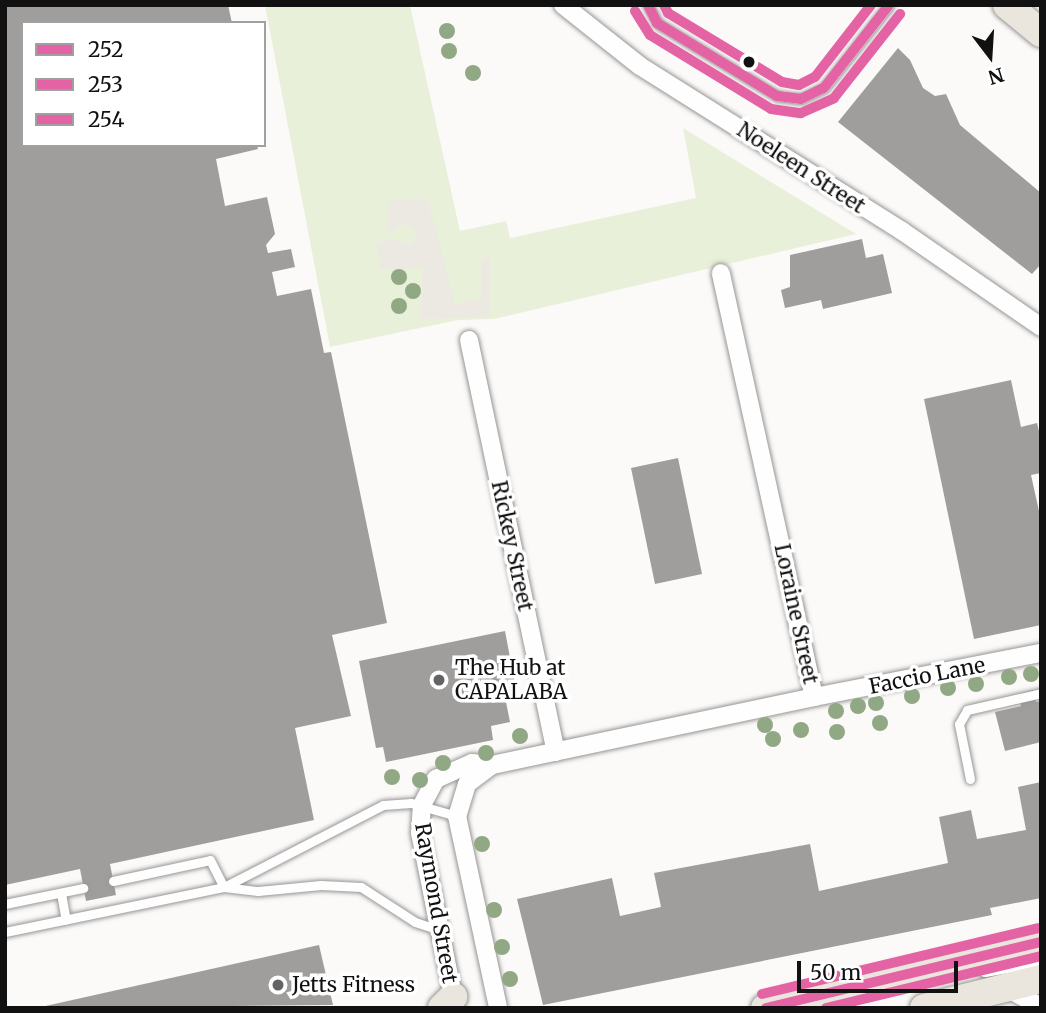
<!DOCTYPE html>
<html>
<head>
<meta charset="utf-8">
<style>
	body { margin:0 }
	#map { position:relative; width:1046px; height:1013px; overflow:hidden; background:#fcfaf8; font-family:Merriweather,serif }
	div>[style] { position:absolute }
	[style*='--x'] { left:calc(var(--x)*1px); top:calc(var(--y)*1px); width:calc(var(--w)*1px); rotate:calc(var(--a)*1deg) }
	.green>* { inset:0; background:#e9f0da }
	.plaza>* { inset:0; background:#ece9e3 }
	.building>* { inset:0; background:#a09e9d }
	.roads { filter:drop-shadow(0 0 2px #979695) drop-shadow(0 0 2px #979695) }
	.lane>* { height:9px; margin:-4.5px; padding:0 4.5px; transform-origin:4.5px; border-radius:4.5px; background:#fffefe }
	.street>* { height:18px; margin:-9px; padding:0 9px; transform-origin:9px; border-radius:9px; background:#fffefe }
	.primary>* { height:28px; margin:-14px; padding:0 14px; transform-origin:14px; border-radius:14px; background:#ebe6dd }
	.bus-1>* { height:10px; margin:-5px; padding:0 5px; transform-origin:5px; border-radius:5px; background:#e463a4 }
	.bus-2>* { height:10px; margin:-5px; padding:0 5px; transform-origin:5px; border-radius:5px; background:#e463a4 }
	.bus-3>* { height:10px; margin:-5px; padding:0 5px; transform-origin:5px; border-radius:5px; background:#e463a4 }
	.trees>* { width:16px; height:16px; margin:-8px; border-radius:50%; background:#91a884 }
	.dots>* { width:19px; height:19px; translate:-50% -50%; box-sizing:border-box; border:4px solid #fff; border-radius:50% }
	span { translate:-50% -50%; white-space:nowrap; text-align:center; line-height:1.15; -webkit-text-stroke:7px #fff; paint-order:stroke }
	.street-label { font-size:21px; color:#111 }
	.poi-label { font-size:21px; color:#111 }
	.left { translate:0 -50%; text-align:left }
	.frame { position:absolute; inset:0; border:7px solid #111; pointer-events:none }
	.legend { position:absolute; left:21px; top:21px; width:245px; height:126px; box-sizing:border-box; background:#fff; border:2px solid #a0a0a0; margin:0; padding:9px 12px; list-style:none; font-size:21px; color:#111 }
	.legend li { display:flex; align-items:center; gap:14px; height:35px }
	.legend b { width:35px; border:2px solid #a0a0a0 }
	.north { position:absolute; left:955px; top:21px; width:70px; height:70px; -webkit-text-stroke:5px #fff; paint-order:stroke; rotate:163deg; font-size:19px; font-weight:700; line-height:28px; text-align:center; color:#111 }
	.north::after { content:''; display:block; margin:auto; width:24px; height:32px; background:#111; clip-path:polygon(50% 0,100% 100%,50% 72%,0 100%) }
	.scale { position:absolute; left:797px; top:961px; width:161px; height:32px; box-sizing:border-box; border:4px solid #111; border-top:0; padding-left:9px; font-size:21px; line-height:24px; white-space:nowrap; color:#111; -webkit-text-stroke:5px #fff; paint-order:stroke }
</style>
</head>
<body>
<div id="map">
	<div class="green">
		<i style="clip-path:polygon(265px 5px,410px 5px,460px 231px,506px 221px,510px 238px,696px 198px,683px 128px,856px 234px,494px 319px,458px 320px,330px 347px)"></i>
	</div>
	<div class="plaza">
		<i style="clip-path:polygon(389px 200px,428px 200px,455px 304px,481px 299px,481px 259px,490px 257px,489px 317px,420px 319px,423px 268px,381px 269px,375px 243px,397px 239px,410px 245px,418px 235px,407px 223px,387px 235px)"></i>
	</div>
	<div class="building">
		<i style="clip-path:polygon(5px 5px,228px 5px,232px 23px,23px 23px,23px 145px,257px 145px,258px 149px,216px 159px,225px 206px,267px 197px,275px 234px,266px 245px,268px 253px,291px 249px,295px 267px,272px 272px,277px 296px,311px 289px,324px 353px,331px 352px,387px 623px,332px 635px,351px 716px,295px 728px,314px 820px,110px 864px,116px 895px,86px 901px,80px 869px,5px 885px)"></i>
		<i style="clip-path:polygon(898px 48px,910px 60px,923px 88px,935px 96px,946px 94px,960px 125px,1041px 193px,1041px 264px,1032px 274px,838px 122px)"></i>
		<i style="clip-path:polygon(862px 239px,866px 258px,883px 254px,892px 293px,823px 309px,821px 300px,785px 308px,781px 290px,790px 287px,790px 255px)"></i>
		<i style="clip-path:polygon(1011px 380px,1021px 427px,1037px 423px,1041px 439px,1041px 473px,1031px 475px,1041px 520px,1041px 625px,974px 639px,924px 399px)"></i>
		<i style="clip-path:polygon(678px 458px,702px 574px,655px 584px,631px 468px)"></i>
		<i style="clip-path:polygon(505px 631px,518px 700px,506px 702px,510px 722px,491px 726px,493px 740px,386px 762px,383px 747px,376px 748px,359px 661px)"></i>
		<i style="clip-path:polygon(1033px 690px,1036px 702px,1041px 701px,1041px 742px,1005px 751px,995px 712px,1021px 706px,1019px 694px)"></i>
		<i style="clip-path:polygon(1041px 782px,1041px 898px,990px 908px,992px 915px,543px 1005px,517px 899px,612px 878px,620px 916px,661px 907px,654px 873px,810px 844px,819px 891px,948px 863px,939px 817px,971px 810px,977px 839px,1026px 830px,1018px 787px)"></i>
		<i style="clip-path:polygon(319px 945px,333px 1005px,41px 1008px,41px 1007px)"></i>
	</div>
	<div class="roads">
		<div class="lane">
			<i style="--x:648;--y:5;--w:20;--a:63"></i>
			<i style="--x:657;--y:23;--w:140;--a:31.3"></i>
			<i style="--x:777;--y:96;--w:24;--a:7"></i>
			<i style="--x:801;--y:99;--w:25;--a:-26"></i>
			<i style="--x:824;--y:88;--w:105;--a:-51.9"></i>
			<i style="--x:970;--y:779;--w:56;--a:-101.3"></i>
			<i style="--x:959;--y:724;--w:16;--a:-60"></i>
			<i style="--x:967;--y:710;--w:76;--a:-12.9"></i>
			<i style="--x:113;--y:881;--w:99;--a:-12.2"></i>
			<i style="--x:210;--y:860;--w:30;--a:63"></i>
			<i style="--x:224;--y:887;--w:34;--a:7"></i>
			<i style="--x:258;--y:891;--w:63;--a:-5.4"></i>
			<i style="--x:321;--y:885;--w:40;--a:2.9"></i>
			<i style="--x:361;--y:887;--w:64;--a:32.9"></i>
			<i style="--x:415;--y:922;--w:26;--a:18"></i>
			<i style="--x:61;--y:893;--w:27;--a:80"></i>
			<i style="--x:5;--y:904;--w:80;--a:-11.6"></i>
			<i style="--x:5;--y:932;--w:224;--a:-11.6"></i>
			<i style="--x:224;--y:887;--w:179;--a:-27.3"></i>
			<i style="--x:383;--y:805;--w:28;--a:-4"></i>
			<i style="--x:411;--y:803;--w:48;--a:15.8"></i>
		</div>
		<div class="street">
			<i style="--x:563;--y:5;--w:98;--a:38.4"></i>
			<i style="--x:640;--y:66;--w:310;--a:32.2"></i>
			<i style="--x:902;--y:231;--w:169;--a:34.6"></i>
			<i style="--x:469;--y:340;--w:421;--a:78.1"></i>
			<i style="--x:814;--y:697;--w:231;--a:-11"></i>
			<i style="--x:492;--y:765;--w:31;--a:143"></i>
			<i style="--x:467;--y:784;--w:34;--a:107"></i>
			<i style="--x:457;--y:816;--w:196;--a:77.9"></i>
			<i style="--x:986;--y:968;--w:56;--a:-10.3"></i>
			<i style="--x:1005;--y:987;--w:41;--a:29.1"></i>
			<i style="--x:455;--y:1005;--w:176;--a:-101.5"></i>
			<i style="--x:420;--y:833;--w:28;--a:-86"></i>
			<i style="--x:422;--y:805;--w:30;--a:-62"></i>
			<i style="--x:436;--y:779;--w:39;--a:-24"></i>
			<i style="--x:472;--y:763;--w:20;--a:6"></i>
			<i style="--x:492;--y:765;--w:329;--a:-11.9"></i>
			<i style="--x:814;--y:697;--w:434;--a:-102.4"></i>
		</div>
		<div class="primary">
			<i style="--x:1007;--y:5;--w:44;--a:39.5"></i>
			<i style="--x:442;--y:1008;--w:16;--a:-45"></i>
			<i style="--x:765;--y:1008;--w:284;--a:-13.4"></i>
			<i style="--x:924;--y:1008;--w:121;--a:-13.9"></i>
		</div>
	</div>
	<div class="bus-1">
		<i style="--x:648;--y:5;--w:20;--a:63"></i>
		<i style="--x:657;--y:23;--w:140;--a:31.3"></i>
		<i style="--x:777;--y:96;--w:24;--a:7"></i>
		<i style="--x:801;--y:99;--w:25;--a:-26"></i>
		<i style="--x:824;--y:88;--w:105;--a:-51.9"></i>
		<i style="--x:766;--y:1008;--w:283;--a:-13.5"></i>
	</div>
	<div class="bus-2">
		<i style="--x:635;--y:11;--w:28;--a:58"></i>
		<i style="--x:650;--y:35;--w:142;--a:31.4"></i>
		<i style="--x:771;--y:109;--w:30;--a:8"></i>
		<i style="--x:801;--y:113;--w:36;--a:-24"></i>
		<i style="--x:834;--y:98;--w:107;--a:-51.8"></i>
		<i style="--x:826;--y:1008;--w:221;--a:-13.6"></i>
	</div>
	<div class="bus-3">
		<i style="--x:664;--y:5;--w:9;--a:63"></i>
		<i style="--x:668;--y:13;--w:133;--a:31.2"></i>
		<i style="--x:782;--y:82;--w:17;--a:10"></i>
		<i style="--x:799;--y:85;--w:18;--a:-27"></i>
		<i style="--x:815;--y:77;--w:91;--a:-52.1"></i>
		<i style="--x:762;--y:994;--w:284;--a:-13.4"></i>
	</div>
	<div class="trees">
		<i style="left:447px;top:31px"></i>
		<i style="left:449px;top:51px"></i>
		<i style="left:473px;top:73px"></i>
		<i style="left:399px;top:277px"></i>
		<i style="left:413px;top:291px"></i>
		<i style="left:399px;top:306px"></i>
		<i style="left:1031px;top:674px"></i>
		<i style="left:1009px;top:677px"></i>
		<i style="left:976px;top:684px"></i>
		<i style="left:948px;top:688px"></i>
		<i style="left:912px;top:696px"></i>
		<i style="left:876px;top:703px"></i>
		<i style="left:858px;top:706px"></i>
		<i style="left:836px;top:711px"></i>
		<i style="left:880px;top:723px"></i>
		<i style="left:765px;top:725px"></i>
		<i style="left:801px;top:730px"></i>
		<i style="left:837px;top:732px"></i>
		<i style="left:520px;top:736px"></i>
		<i style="left:773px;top:739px"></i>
		<i style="left:486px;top:753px"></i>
		<i style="left:443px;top:763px"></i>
		<i style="left:392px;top:777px"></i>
		<i style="left:420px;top:780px"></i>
		<i style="left:482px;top:844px"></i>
		<i style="left:494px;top:910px"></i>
		<i style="left:502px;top:947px"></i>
		<i style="left:510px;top:979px"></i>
	</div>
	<div class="dots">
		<i style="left:749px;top:62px;background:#111"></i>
		<i style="left:439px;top:680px;background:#636362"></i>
		<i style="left:278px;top:985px;background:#636362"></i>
	</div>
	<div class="street-label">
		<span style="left:801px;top:168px;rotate:33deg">Noeleen Street</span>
		<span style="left:512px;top:546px;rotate:78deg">Rickey Street</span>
		<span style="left:796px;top:614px;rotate:78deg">Loraine Street</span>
		<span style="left:927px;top:676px;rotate:-11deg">Faccio Lane</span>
		<span style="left:436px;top:903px;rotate:80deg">Raymond Street</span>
	</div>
	<div class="poi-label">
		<span class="left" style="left:455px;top:680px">The Hub at<br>CAPALABA</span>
		<span class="left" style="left:292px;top:985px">Jetts Fitness</span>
	</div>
	<div class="frame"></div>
	<ul class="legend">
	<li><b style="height:9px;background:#e463a4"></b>252</li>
	<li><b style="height:9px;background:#e463a4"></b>253</li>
	<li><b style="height:9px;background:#e463a4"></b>254</li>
	</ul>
	<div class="north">N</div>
	<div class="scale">50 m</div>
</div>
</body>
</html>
